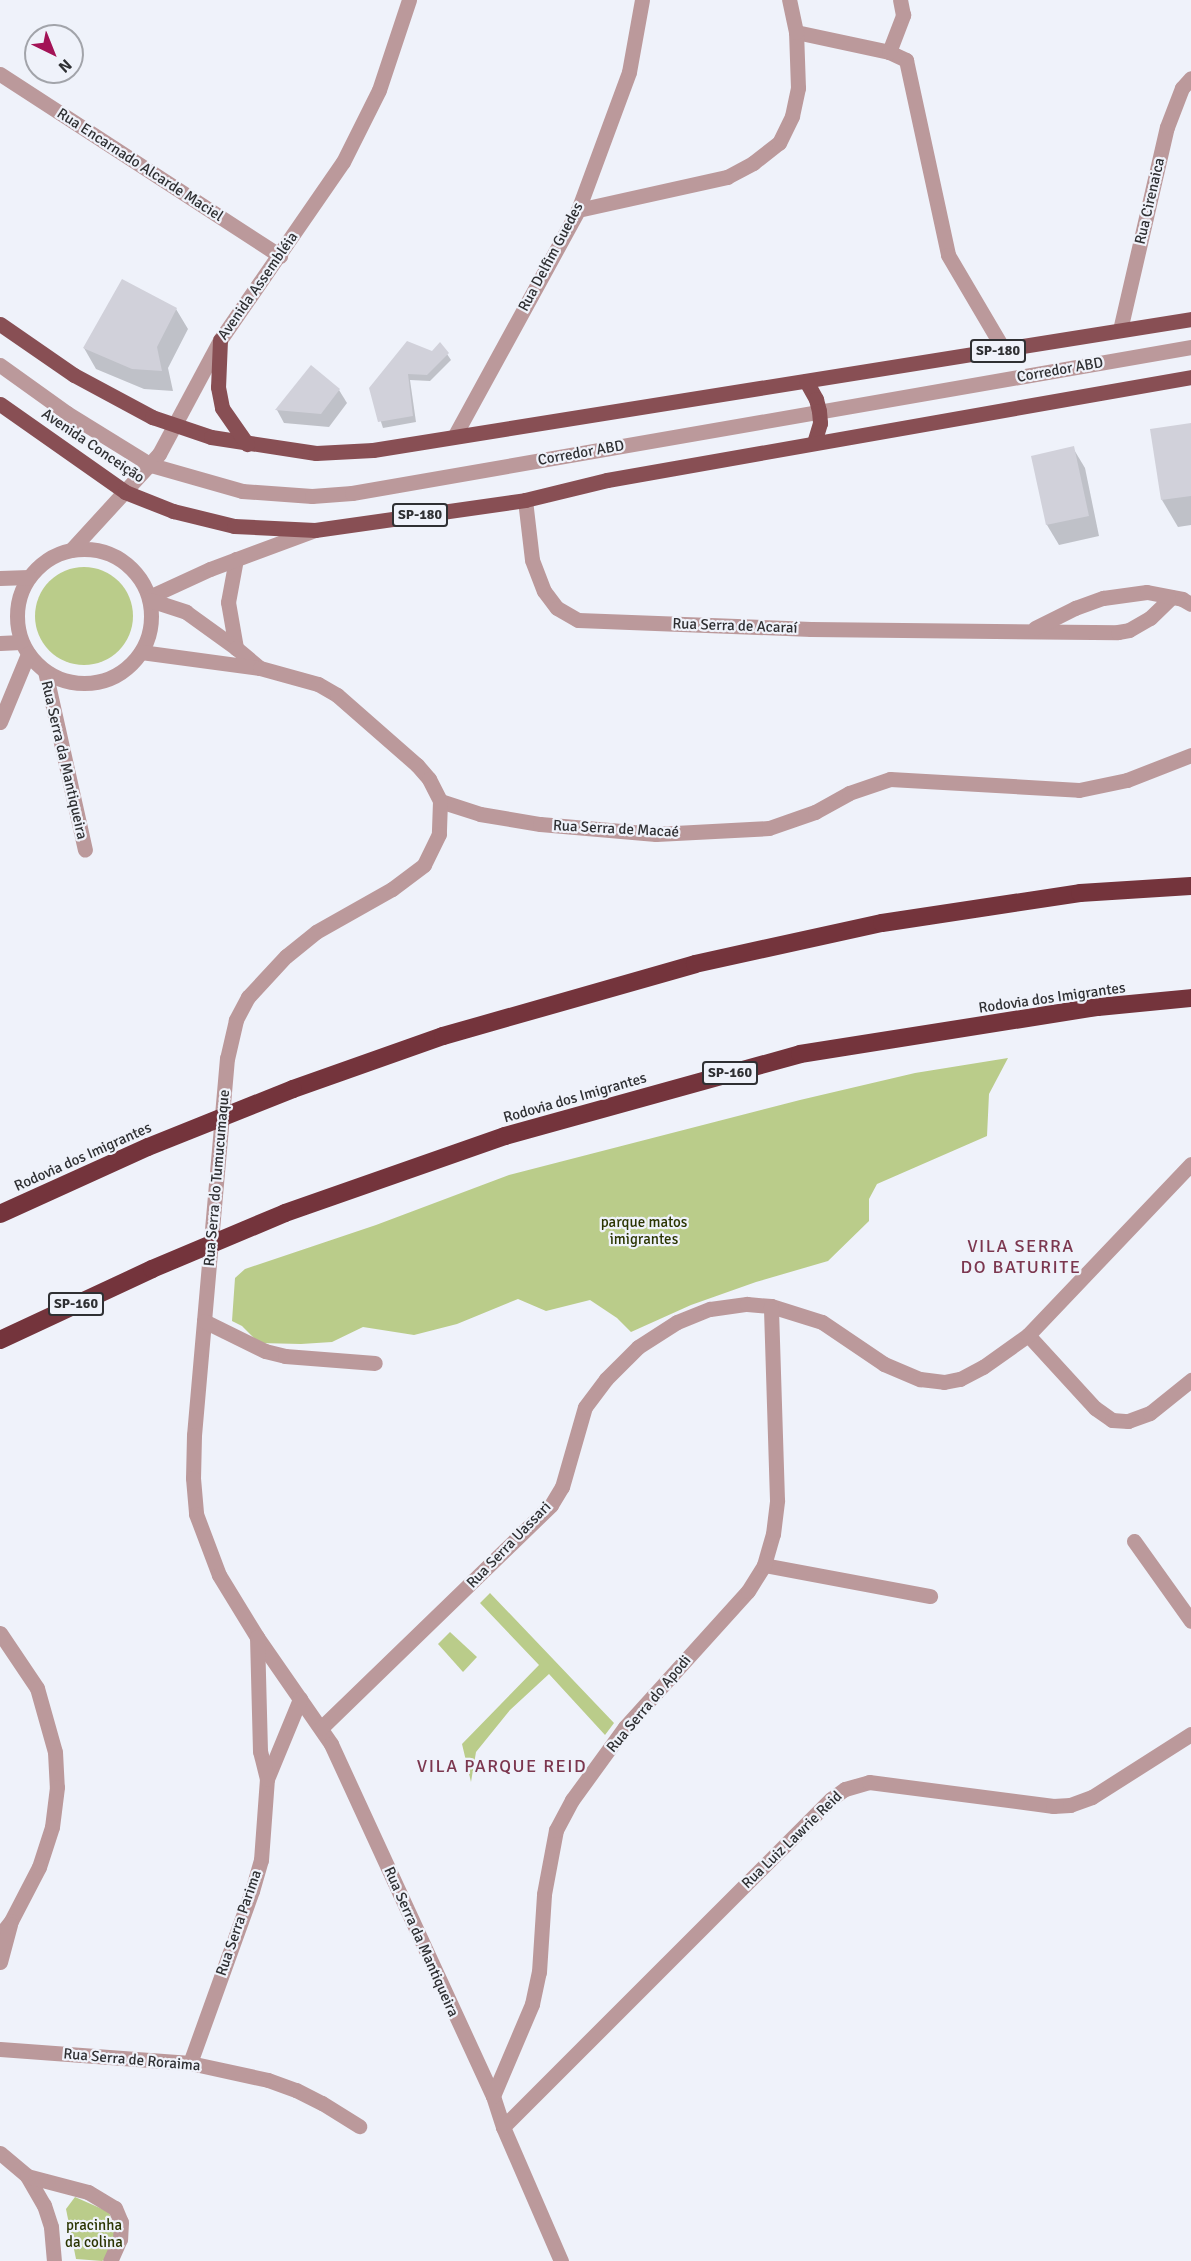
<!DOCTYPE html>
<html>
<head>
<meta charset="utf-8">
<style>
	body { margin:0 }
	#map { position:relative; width:1191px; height:2261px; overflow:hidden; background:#eff2fa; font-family:Signika,sans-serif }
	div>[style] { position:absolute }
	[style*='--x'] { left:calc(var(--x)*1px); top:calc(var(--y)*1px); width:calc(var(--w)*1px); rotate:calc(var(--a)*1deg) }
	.green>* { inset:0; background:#bacc8a }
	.round { border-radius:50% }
	.shadow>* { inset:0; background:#0003 }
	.building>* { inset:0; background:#d1d1da }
	.minor>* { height:15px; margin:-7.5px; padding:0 7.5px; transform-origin:7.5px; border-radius:7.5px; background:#bb999b }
	.minor>.ring { margin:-7.5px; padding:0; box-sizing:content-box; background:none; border:15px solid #bb999b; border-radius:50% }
	.major>* { height:15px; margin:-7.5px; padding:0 7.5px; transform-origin:7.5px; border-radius:7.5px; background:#884f54 }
	.highway>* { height:18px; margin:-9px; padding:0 9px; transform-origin:9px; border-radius:9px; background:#74343c }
	.highway-bridge>* { height:18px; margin:-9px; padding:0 9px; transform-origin:9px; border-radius:9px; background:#74343c }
	span { translate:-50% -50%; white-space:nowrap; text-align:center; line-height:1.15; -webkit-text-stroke:4.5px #eff2fa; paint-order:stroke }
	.shield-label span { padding:2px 4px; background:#eff2fa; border:2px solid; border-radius:4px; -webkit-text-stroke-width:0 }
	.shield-label { font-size:14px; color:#2f3033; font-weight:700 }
	.street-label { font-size:15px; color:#2f3033 }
	.park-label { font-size:15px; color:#2b3502 }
	.quarter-label { font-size:18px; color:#7c374f; letter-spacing:1.5px }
	.north { position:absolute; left:24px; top:24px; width:60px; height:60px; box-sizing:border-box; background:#eff2fa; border:2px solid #a2a4aa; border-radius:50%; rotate:137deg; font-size:16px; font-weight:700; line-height:24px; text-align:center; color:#2f3033 }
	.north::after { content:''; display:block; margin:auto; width:21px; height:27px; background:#a31356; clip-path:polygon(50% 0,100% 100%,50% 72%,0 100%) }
</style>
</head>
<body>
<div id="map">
	<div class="green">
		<i class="round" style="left:35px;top:567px;width:98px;height:98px"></i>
		<i style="clip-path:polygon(1008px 1058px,989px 1094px,987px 1136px,877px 1184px,869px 1199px,869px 1221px,828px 1261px,756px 1282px,691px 1305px,631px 1332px,617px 1318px,590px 1300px,546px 1311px,518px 1299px,457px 1324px,414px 1335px,363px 1327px,332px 1342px,301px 1344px,259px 1343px,242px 1326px,232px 1321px,235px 1278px,245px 1269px,376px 1225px,509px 1175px,800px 1100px,915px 1073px)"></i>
		<i style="clip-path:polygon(490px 1593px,614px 1723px,605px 1735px,549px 1674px,510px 1710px,476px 1752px,471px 1782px,462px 1744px,539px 1665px,480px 1603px)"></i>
		<i style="clip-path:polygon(450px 1632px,477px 1657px,463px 1672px,438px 1644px)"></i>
		<i style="clip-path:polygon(75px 2197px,109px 2212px,116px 2235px,107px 2258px,102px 2261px,76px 2259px,66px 2209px)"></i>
	</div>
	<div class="shadow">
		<i style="clip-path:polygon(176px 309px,188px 329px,168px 368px,173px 391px,144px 389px,96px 369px,84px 348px)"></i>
		<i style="clip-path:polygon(433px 353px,447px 354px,451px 360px,430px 381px,410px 380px,416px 422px,383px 428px,370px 388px)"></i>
		<i style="clip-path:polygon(339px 390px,347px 403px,329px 427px,284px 423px,277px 410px)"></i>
		<i style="clip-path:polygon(1191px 424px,1191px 525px,1178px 527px,1162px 500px)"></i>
		<i style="clip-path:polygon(1073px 448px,1085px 468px,1099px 536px,1059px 545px,1047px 525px,1032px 457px)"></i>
	</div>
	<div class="building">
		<i style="clip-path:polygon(122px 279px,177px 308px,157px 347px,162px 371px,132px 369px,83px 348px)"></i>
		<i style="clip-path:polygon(407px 341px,432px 351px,440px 342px,449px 353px,427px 375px,408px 374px,413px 416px,378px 422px,369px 388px)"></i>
		<i style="clip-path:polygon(311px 365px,340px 389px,321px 414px,275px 410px)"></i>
		<i style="clip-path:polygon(1191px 423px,1191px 496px,1161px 500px,1150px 429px)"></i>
		<i style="clip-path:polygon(1074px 446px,1089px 516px,1046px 525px,1031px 456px)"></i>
	</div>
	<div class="minor">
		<i style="--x:796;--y:32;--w:95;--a:12.1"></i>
		<i style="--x:889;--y:52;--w:19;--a:25"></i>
		<i style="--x:906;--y:60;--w:199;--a:77.8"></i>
		<i style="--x:948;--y:255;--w:110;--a:59.5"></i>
		<i style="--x:889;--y:52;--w:40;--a:-69"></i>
		<i style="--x:903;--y:15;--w:15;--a:-101"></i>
		<i style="--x:0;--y:74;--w:334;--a:33"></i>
		<i style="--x:578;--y:210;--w:153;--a:-12.5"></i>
		<i style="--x:727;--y:177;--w:30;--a:-28"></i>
		<i style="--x:753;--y:163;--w:33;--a:-38"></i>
		<i style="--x:779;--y:143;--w:30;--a:-64"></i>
		<i style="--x:792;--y:116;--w:29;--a:-78"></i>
		<i style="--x:798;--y:88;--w:56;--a:-92"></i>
		<i style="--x:796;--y:32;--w:33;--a:-102"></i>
		<i style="--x:1120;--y:330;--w:208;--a:-77"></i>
		<i style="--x:1167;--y:127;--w:42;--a:-69"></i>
		<i style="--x:1182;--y:88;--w:13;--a:-48"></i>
		<i style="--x:0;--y:365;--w:82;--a:35.6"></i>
		<i style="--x:67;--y:413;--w:99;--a:31.8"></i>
		<i style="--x:151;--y:465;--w:95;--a:15.9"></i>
		<i style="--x:242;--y:491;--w:70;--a:4.1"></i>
		<i style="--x:312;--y:496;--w:40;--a:-4.3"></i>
		<i style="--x:352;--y:493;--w:852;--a:-9.87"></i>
		<i style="--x:455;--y:435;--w:256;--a:-61.3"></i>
		<i style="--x:578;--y:210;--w:147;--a:-69.7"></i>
		<i style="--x:629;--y:72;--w:73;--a:-79.8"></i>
		<i style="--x:525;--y:500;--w:60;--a:83.3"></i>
		<i style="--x:532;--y:560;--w:33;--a:69"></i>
		<i style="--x:544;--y:591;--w:21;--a:53"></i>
		<i style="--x:557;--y:608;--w:24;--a:30"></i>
		<i style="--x:578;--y:620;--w:233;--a:2.2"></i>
		<i style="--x:811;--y:629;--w:307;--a:0.6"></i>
		<i style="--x:1118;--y:632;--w:11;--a:-10"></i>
		<i style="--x:1129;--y:630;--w:24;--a:-30"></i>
		<i style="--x:1150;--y:618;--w:30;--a:-44"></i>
		<i class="ring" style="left:17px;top:549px;width:119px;height:119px"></i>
		<i style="--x:71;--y:550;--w:130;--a:-47.5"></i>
		<i style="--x:159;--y:454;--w:129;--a:-61.8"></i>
		<i style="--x:220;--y:340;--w:216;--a:-55.4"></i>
		<i style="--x:343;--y:162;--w:80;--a:-63.4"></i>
		<i style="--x:379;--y:90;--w:95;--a:-71.6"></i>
		<i style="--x:236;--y:559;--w:44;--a:100.5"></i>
		<i style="--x:228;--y:602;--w:47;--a:80.1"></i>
		<i style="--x:0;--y:578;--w:29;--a:-2"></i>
		<i style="--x:149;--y:597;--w:67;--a:-24.7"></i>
		<i style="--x:210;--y:569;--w:112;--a:-20.4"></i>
		<i style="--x:150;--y:600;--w:38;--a:18"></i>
		<i style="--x:186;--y:612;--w:62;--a:35.8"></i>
		<i style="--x:236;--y:648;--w:31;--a:40"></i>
		<i style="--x:1035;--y:628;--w:45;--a:-26.6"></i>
		<i style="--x:1075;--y:608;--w:30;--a:-20"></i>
		<i style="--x:1103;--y:598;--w:44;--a:-7.8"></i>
		<i style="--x:1147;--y:592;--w:36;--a:11"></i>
		<i style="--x:1182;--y:599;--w:10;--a:29"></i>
		<i style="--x:0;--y:643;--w:21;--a:-3"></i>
		<i style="--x:141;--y:652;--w:120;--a:7.7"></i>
		<i style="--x:260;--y:668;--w:60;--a:15.4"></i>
		<i style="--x:318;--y:684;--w:22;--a:30"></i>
		<i style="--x:337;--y:695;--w:106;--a:41.2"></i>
		<i style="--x:417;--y:765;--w:18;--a:49"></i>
		<i style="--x:429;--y:779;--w:25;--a:63"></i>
		<i style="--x:440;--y:801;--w:42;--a:18"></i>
		<i style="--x:480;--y:814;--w:61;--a:9.5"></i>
		<i style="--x:540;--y:824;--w:116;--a:4.9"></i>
		<i style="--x:656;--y:834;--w:113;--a:-3"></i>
		<i style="--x:769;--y:828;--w:49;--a:-19.2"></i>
		<i style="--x:815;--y:812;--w:39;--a:-29"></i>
		<i style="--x:849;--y:793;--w:43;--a:-18.9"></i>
		<i style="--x:890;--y:779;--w:189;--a:3.3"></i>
		<i style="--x:1079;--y:790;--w:49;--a:-11.8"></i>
		<i style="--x:1127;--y:780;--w:69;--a:-21.3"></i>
		<i style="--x:45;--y:671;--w:183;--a:77.4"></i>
		<i style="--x:0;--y:722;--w:74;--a:-67.6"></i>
		<i style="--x:440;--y:801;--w:33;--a:92"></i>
		<i style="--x:439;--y:834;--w:34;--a:116"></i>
		<i style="--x:424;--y:865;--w:40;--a:143"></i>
		<i style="--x:392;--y:889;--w:87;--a:150.5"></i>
		<i style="--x:316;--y:932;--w:38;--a:141"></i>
		<i style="--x:286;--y:956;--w:56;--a:132.8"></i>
		<i style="--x:248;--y:997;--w:26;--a:118"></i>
		<i style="--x:236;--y:1020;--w:39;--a:103"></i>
		<i style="--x:227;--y:1058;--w:378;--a:95"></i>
		<i style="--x:194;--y:1435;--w:43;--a:91.3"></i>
		<i style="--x:193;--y:1478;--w:36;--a:85"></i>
		<i style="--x:196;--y:1514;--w:65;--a:69.3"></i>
		<i style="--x:219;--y:1575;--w:73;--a:58.5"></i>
		<i style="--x:257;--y:1637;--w:130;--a:55.3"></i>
		<i style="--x:331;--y:1744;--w:387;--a:65.3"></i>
		<i style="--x:493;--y:2096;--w:33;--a:72"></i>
		<i style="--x:503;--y:2127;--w:146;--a:66.6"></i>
		<i style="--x:204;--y:1321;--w:68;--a:26.2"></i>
		<i style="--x:265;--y:1351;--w:21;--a:14"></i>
		<i style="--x:285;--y:1356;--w:90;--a:4.4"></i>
		<i style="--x:1028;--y:1335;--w:99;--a:47.5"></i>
		<i style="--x:1095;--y:1408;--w:21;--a:35"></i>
		<i style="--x:1112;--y:1420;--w:16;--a:4"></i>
		<i style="--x:1128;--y:1421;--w:23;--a:-20"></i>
		<i style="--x:1150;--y:1413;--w:53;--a:-38.8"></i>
		<i style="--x:1134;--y:1541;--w:98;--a:54.5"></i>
		<i style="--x:764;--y:1565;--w:169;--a:10.6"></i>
		<i style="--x:0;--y:1633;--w:66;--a:56.1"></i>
		<i style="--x:37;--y:1688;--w:66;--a:74.3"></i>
		<i style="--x:55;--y:1752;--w:35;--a:87"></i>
		<i style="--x:57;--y:1787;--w:40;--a:97.1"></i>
		<i style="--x:52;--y:1827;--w:42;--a:108"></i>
		<i style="--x:39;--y:1867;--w:61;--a:117.4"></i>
		<i style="--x:11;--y:1921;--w:18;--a:128"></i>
		<i style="--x:321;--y:1728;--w:320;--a:-44.1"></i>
		<i style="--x:551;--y:1505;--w:21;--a:-59"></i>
		<i style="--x:562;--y:1487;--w:83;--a:-74"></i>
		<i style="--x:585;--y:1407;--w:35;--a:-53"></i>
		<i style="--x:606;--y:1379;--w:45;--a:-45"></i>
		<i style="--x:638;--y:1347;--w:46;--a:-32.7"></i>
		<i style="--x:677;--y:1322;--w:35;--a:-22"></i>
		<i style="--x:710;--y:1309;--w:37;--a:-8"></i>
		<i style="--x:747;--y:1304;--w:24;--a:5"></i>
		<i style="--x:771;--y:1306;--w:53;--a:17.4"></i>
		<i style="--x:822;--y:1322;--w:75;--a:34.1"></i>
		<i style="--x:884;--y:1364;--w:39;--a:23"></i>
		<i style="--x:920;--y:1379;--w:24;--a:7"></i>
		<i style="--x:944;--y:1382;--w:16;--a:-11"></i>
		<i style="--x:960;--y:1379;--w:26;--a:-28"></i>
		<i style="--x:983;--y:1367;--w:55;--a:-35.4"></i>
		<i style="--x:1028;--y:1335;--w:236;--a:-46.4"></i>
		<i style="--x:267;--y:1779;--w:87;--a:-67.6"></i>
		<i style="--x:0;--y:1962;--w:39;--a:-75"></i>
		<i style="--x:0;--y:2049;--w:191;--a:4.2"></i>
		<i style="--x:190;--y:2063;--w:80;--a:12.3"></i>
		<i style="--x:268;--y:2080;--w:30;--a:20"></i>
		<i style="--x:296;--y:2090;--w:29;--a:27"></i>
		<i style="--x:322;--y:2103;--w:44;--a:31.9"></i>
		<i style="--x:190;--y:2063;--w:183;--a:-70.2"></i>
		<i style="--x:252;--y:1891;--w:32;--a:-74"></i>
		<i style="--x:261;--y:1860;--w:81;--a:-85.8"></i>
		<i style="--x:267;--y:1779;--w:29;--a:-104"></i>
		<i style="--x:260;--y:1751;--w:114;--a:-91.5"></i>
		<i style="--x:493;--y:2096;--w:100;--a:-67"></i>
		<i style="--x:532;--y:2004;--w:33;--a:-78"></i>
		<i style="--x:539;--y:1972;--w:78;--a:-86.3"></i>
		<i style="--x:544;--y:1894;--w:65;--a:-79.4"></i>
		<i style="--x:556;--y:1830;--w:34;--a:-62"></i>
		<i style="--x:572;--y:1800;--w:90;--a:-54"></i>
		<i style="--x:625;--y:1727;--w:183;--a:-47.9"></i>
		<i style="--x:748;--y:1591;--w:31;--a:-58"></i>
		<i style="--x:764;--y:1565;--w:32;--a:-74"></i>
		<i style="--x:773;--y:1534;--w:34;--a:-83"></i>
		<i style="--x:777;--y:1500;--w:194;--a:-91.8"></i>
		<i style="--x:503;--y:2127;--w:464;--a:-45"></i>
		<i style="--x:831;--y:1799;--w:17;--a:-36"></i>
		<i style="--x:845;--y:1789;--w:25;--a:-16"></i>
		<i style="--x:869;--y:1782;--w:186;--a:7.4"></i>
		<i style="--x:1053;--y:1806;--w:17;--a:-3"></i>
		<i style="--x:1070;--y:1805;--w:23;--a:-20"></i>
		<i style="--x:1092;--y:1797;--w:117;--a:-32.5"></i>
		<i style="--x:0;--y:2153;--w:35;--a:40"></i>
		<i style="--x:27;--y:2176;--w:34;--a:60"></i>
		<i style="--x:44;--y:2205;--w:23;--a:72"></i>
		<i style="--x:51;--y:2227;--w:34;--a:85"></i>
		<i style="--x:27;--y:2176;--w:63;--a:14.7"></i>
		<i style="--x:88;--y:2192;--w:31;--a:31"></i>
		<i style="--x:115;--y:2208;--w:15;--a:67"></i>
		<i style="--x:121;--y:2222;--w:17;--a:93"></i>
		<i style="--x:120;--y:2239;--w:24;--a:114"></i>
	</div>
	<div class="major">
		<i style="--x:0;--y:324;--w:90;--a:34.6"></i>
		<i style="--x:74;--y:375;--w:89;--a:28.3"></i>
		<i style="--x:152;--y:417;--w:62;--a:18.7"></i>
		<i style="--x:211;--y:437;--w:106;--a:8.7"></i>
		<i style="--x:316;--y:453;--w:57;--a:-3"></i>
		<i style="--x:373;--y:450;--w:828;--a:-9.1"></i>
		<i style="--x:220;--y:340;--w:47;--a:92.4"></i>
		<i style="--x:218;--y:387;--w:21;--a:79"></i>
		<i style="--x:222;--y:408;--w:44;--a:55.2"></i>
		<i style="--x:806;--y:381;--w:21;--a:61"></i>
		<i style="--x:816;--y:399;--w:12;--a:76"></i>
		<i style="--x:819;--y:411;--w:12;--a:85"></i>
		<i style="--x:820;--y:423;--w:21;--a:107"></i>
		<i style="--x:0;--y:404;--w:153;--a:35.1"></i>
		<i style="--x:125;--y:492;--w:52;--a:21.6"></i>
		<i style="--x:173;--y:511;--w:63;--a:13.8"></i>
		<i style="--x:234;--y:526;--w:81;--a:2.8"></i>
		<i style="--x:315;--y:530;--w:212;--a:-8.1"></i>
		<i style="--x:525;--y:500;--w:84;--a:-13.7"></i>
		<i style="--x:607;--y:480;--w:593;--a:-10"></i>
	</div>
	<div class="highway">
		<i style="--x:293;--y:1089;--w:159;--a:-19.5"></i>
		<i style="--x:443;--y:1036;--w:262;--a:-15.9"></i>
		<i style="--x:695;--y:964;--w:191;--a:-12.4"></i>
		<i style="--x:882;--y:923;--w:200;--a:-8.6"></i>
		<i style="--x:1080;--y:893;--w:111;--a:-3.6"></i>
		<i style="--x:285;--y:1213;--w:233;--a:-19.3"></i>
		<i style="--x:505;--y:1136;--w:306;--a:-15.5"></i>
		<i style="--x:800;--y:1054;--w:302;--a:-9"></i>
		<i style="--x:1098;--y:1007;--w:93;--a:-5.5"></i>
		<i style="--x:0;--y:1214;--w:162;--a:-24.4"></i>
		<i style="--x:0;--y:1340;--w:168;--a:-25"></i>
	</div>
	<div class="highway-bridge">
		<i style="--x:148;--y:1147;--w:156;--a:-21.8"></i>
		<i style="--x:152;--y:1269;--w:144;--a:-22.8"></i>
	</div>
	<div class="shield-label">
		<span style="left:998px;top:351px">SP-180</span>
		<span style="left:420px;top:515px">SP-180</span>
		<span style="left:730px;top:1073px">SP-160</span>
		<span style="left:76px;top:1304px">SP-160</span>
	</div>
	<div class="street-label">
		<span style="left:140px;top:165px;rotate:33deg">Rua Encarnado Alcarde Maciel</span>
		<span style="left:1150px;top:201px;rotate:-77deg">Rua Cirenaica</span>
		<span style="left:551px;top:257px;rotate:-62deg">Rua Delfim Guedes</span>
		<span style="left:258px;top:286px;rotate:-55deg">Avenida Assembléia</span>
		<span style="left:1060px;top:370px;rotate:-10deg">Corredor ABD</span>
		<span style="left:93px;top:446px;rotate:34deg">Avenida Conceição</span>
		<span style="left:581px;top:453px;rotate:-10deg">Corredor ABD</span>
		<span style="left:735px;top:626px;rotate:2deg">Rua Serra de Acaraí</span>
		<span style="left:64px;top:760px;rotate:77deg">Rua Serra da Mantiqueira</span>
		<span style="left:616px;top:829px;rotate:3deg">Rua Serra de Macaé</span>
		<span style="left:1052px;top:998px;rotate:-8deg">Rodovia dos Imigrantes</span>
		<span style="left:575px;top:1098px;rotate:-16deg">Rodovia dos Imigrantes</span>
		<span style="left:83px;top:1157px;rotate:-24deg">Rodovia dos Imigrantes</span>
		<span style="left:217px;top:1178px;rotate:-85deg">Rua Serra do Tumucumaque</span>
		<span style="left:509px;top:1545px;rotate:-46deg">Rua Serra Uassari</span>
		<span style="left:649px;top:1704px;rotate:-50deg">Rua Serra do Apodi</span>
		<span style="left:792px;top:1840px;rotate:-44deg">Rua Luiz Lawrie Reid</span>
		<span style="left:239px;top:1923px;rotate:-71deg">Rua Serra Parima</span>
		<span style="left:421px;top:1942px;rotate:66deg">Rua Serra da Mantiqueira</span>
		<span style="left:132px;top:2060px;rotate:5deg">Rua Serra de Roraima</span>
	</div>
	<div class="park-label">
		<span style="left:644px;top:1231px">parque matos<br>imigrantes</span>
		<span style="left:94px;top:2234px">pracinha<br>da colina</span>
	</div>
	<div class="quarter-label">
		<span style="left:1021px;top:1257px">VILA SERRA<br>DO BATURITE</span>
		<span style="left:502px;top:1766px">VILA PARQUE REID</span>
	</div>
	<div class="north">N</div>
</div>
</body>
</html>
